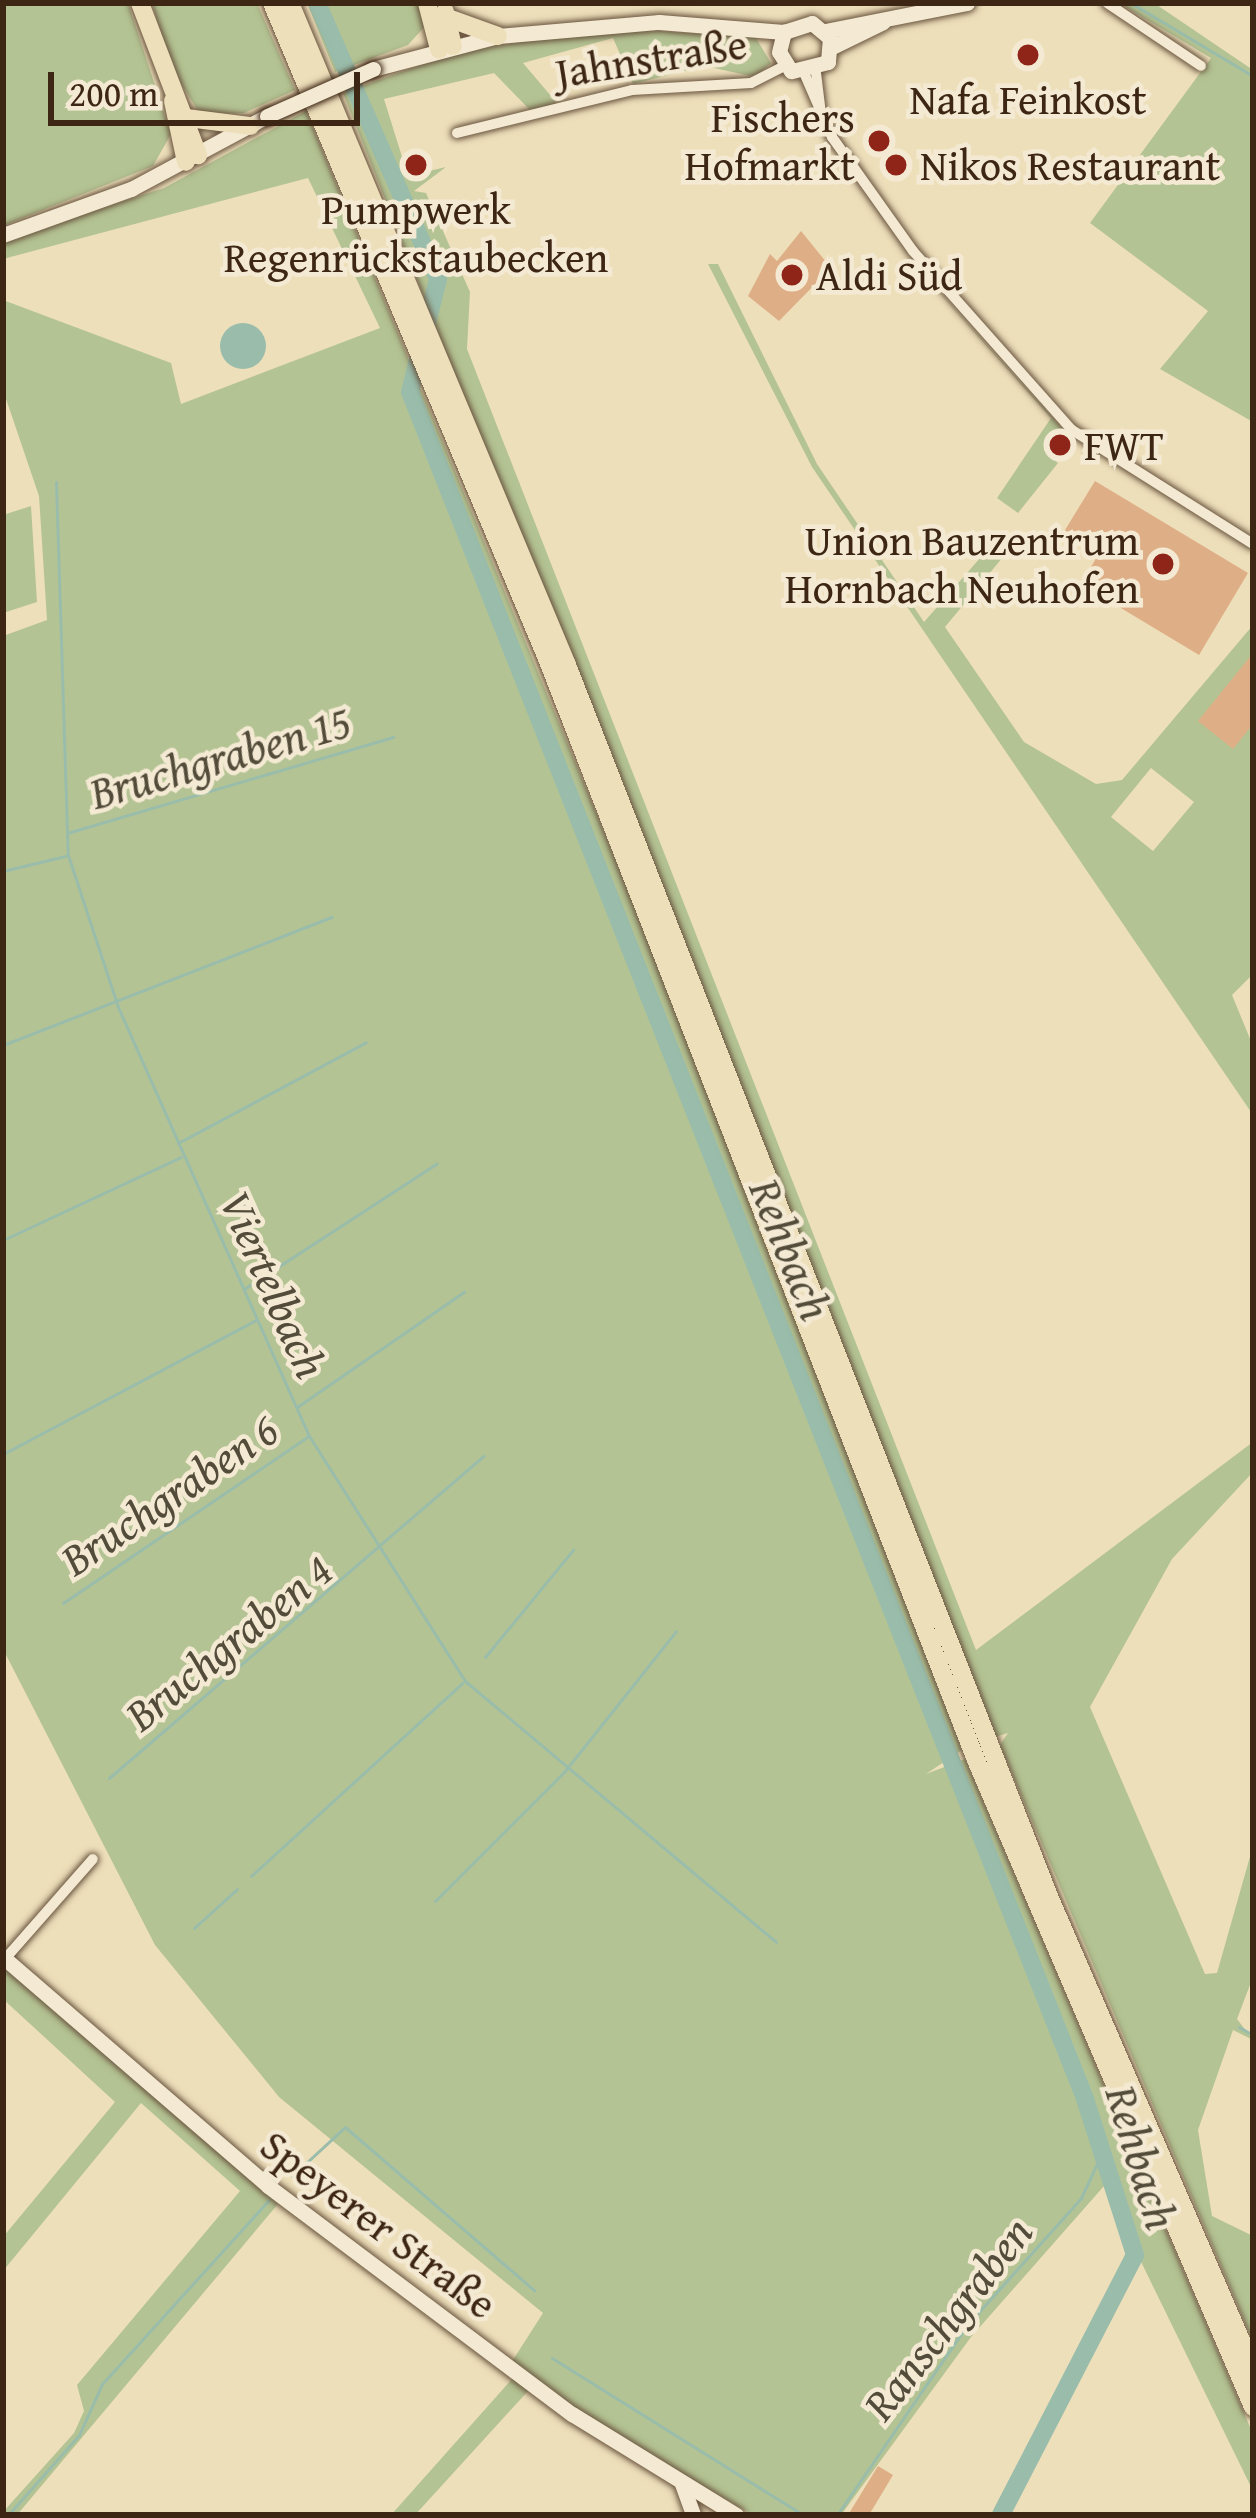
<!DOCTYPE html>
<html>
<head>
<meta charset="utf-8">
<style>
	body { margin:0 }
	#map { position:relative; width:1256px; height:2518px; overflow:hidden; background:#eedfbb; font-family:"Gentium Book Plus",serif }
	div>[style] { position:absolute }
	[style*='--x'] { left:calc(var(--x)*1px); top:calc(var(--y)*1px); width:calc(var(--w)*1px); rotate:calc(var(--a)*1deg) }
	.green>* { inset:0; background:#b4c393 }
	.water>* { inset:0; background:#9abdab }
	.round { border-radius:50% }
	.stream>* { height:3px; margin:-1.5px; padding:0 1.5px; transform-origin:1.5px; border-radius:1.5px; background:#9abdab }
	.river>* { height:18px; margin:-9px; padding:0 9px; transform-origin:9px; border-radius:9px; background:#9abdab }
	.building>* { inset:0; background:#deaf86 }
	.roads { filter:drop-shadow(0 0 3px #69543e) drop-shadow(0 0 3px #69543e) }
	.street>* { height:10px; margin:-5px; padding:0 5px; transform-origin:5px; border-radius:5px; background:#f4ead3 }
	.secondary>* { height:15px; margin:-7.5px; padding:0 7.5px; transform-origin:7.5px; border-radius:7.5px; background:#f4ead3 }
	.highway>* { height:18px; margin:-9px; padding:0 9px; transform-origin:9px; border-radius:9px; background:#eedfbb }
	.bridges { filter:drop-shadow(0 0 3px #3d2614) drop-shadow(0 0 3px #3d2614) }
	.secondary-bridge>* { height:15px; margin:-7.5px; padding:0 7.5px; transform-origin:7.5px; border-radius:7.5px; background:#f4ead3 }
	.dots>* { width:33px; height:33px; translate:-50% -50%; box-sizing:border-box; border:6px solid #f4ead3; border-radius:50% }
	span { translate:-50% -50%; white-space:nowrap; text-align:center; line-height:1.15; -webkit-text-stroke:9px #f4ead3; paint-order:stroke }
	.street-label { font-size:42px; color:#3d2614 }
	.poi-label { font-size:42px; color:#3d2614 }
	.right { translate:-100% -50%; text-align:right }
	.left { translate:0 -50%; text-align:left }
	.water-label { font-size:45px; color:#544c3a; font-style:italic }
	.frame { position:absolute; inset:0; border:6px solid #3d2614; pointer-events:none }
	.scale { position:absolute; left:48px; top:72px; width:312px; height:54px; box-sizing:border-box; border:6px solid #3d2614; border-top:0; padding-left:15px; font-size:36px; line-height:42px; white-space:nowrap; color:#3d2614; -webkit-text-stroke:9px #f4ead3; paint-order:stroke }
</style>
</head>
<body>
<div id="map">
	<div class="green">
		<i style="clip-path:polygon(3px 3px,128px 3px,171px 134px,153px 166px,3px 226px)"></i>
		<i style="clip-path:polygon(152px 3px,257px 3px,295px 90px,244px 113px,200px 114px,169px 64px)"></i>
		<i style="clip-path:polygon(307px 3px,424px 3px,427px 24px,408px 45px,335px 72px)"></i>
		<i style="clip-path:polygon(1119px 3px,1154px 3px,1253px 70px,1253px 422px,1160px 369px,1208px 311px,1090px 223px,1211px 58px)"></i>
		<i style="clip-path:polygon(604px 27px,756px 38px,771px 63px,755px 77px,705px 66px,633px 84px,613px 38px,523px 63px,557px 103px,530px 110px,494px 73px,384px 99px,408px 176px,446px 167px,414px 191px,426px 193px,470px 292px,467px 349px,976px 1650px,1253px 1442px,1253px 1472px,1172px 1559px,1090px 1707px,1205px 1974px,1217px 1973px,1253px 1846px,1253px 1977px,1237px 2019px,1253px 2040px,1233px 2030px,1198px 2130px,1212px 2216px,1253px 2236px,1253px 2341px,1000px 1745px,1008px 1733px,995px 1737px,343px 93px,451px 54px)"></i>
		<i style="clip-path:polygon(306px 111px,619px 868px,962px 1750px,926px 1774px,965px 1759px,1253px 2434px,1253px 2491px,1104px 2186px,971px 2337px,841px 2515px,753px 2515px,598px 2425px,511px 2363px,543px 2313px,279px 2097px,155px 1945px,3px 1649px,3px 636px,47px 620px,39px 496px,3px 390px,3px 300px,171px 363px,181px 404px,380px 328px,308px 178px,3px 259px,3px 240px,164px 188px)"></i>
		<i style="clip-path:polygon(909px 259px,1062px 428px,1044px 450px,1058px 463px,1018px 513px,997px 498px,1051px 418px)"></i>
		<i style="clip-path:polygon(evenodd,708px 264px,718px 264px,817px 464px,924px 622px,995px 541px,1008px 551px,945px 627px,1024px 742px,1096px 784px,1122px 780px,1253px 625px,1253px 974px,1232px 995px,1253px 1046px,1253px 1115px,812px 467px,708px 264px,1151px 768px,1194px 802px,1153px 851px,1111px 817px,1151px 768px)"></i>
		<i style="clip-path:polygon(31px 506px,37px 602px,3px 613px,3px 515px)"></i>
		<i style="clip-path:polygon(3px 1965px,278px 2204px,17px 2515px,3px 2512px,74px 2433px,84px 2411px,77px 2385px,240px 2191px,141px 2103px,3px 2271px,3px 2237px,115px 2102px,3px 1999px)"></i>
		<i style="clip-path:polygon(513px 2378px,529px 2390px,415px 2515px,391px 2515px)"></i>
	</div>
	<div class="water">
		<i class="round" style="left:220px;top:323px;width:46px;height:46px"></i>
	</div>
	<div class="stream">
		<i style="--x:1131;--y:3;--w:142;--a:30.9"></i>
		<i style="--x:56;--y:482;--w:373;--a:88.2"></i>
		<i style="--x:68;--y:855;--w:160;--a:71.8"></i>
		<i style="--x:118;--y:1007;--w:470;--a:66"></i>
		<i style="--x:309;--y:1436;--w:290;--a:57.5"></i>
		<i style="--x:465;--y:1681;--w:406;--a:40"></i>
		<i style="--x:67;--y:833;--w:340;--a:-16.4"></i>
		<i style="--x:3;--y:871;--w:64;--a:-13.6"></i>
		<i style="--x:3;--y:1045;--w:353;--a:-21.3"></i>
		<i style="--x:178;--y:1143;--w:213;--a:-28.2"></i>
		<i style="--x:3;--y:1240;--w:196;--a:-25"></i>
		<i style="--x:244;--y:1289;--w:230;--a:-33.1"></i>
		<i style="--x:297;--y:1407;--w:203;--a:-34.6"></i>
		<i style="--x:3;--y:1454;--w:286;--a:-27.9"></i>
		<i style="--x:63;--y:1603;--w:297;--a:-34.2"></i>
		<i style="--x:485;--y:1657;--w:139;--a:-50.6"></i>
		<i style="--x:109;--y:1778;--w:494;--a:-40.7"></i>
		<i style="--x:251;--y:1876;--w:286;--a:-42.4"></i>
		<i style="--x:435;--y:1901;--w:182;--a:-45"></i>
		<i style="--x:564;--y:1772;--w:180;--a:-51.5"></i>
		<i style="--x:194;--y:1928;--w:58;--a:-42.2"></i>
		<i style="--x:1239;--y:2027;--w:16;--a:30"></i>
		<i style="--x:292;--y:2176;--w:72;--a:-42.8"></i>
		<i style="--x:345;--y:2127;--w:250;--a:40.8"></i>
		<i style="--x:552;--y:2358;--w:295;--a:32"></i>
		<i style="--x:8;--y:2515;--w:107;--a:-48.4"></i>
		<i style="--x:79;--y:2435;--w:56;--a:-65.7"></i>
		<i style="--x:102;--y:2384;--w:248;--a:-47.8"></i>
		<i style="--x:837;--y:2515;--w:232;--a:-55.6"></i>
		<i style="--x:968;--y:2324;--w:169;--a:-48.1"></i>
		<i style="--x:1081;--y:2198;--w:45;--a:-65.1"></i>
	</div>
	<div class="river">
		<i style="--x:317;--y:3;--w:301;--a:66.3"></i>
		<i style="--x:438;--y:279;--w:116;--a:103.9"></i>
		<i style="--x:410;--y:392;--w:1836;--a:68.42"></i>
		<i style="--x:1085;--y:2099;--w:164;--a:72.2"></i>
		<i style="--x:1135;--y:2255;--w:292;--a:117.3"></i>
	</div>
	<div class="building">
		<i style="clip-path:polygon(801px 231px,831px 268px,779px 321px,748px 296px,770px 254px,777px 261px)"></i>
		<i style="clip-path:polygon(1095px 481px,1248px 573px,1199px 655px,1081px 584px,1098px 555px,1069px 538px,1054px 548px)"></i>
		<i style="clip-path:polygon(1253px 653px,1253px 724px,1233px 749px,1198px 721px)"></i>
		<i style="clip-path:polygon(878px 2466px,893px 2475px,869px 2515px,848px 2515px)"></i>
	</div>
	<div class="roads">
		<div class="street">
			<i style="--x:1107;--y:3;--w:113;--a:33.8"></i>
			<i style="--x:816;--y:73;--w:35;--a:83"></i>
			<i style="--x:805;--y:75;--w:68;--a:66.5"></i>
			<i style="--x:832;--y:137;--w:140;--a:54.6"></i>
			<i style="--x:913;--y:251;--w:239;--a:48.4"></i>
			<i style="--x:1072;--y:430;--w:214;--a:32.2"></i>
			<i style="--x:457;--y:133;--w:180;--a:-13.8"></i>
			<i style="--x:632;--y:90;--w:119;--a:-3.4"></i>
			<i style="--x:751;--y:83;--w:38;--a:-27"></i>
			<i style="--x:5;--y:1959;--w:133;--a:-48.7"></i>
		</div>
		<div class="secondary">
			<i style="--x:825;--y:31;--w:145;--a:-11.2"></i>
			<i style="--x:832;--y:47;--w:57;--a:-26.1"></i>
			<i style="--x:373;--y:69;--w:129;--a:-14.8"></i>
			<i style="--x:498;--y:36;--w:162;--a:-5"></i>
			<i style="--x:659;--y:22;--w:125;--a:4.6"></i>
			<i style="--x:784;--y:32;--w:29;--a:-18"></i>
			<i style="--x:812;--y:23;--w:23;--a:40"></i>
			<i style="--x:830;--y:38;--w:24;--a:95"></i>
			<i style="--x:828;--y:62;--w:38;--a:166"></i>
			<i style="--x:791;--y:71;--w:22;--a:-122"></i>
			<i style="--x:779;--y:52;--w:21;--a:-76"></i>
			<i style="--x:3;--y:235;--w:136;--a:-19.8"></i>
			<i style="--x:131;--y:189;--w:154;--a:-28.2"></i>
			<i style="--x:3;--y:1957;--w:350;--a:40.8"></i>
			<i style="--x:268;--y:2186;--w:380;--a:36.9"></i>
			<i style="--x:572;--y:2414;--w:193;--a:31.6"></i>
			<i style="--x:682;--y:2484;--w:33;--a:70"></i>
		</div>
		<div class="highway">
			<i style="--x:140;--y:3;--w:163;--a:69.1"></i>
			<i style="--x:272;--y:3;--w:714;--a:67.24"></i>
			<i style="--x:548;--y:661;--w:1179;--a:68.72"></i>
			<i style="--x:976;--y:1760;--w:704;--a:66.82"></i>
			<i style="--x:290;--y:3;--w:718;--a:67.29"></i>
			<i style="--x:567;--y:665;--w:1327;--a:68.62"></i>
			<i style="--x:1051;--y:1901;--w:509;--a:66.61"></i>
			<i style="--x:427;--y:3;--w:48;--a:75.4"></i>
			<i style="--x:445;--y:12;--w:35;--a:77"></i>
			<i style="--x:448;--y:18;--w:53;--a:19.8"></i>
			<i style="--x:173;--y:101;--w:62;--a:78"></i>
			<i style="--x:187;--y:118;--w:64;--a:7.2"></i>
		</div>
	</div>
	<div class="bridges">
		<div class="secondary-bridge">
			<i style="--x:267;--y:116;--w:116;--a:-23.9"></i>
		</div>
	</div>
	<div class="dots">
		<i style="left:1028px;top:55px;background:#8f2418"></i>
		<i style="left:879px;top:141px;background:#8f2418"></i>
		<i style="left:416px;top:165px;background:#8f2418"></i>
		<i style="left:896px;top:165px;background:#8f2418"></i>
		<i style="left:792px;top:275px;background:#8f2418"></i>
		<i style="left:1060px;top:445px;background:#8f2418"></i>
		<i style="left:1163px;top:564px;background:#8f2418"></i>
	</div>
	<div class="street-label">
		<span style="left:651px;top:58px;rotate:-9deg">Jahnstraße</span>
		<span style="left:379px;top:2224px;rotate:37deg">Speyerer Straße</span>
	</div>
	<div class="poi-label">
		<span style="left:1028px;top:99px">Nafa Feinkost</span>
		<span class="right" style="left:855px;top:141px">Fischers<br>Hofmarkt</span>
		<span class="left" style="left:920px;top:165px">Nikos Restaurant</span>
		<span style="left:416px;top:233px">Pumpwerk<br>Regenrückstaubecken</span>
		<span class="left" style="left:816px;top:275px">Aldi Süd</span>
		<span class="left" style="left:1084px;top:445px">FWT</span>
		<span class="right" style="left:1139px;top:564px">Union Bauzentrum<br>Hornbach Neuhofen</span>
	</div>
	<div class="water-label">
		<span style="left:220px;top:757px;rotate:-16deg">Bruchgraben 15</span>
		<span style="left:791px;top:1249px;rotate:68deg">Rehbach</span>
		<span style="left:274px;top:1284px;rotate:66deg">Viertelbach</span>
		<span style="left:169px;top:1494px;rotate:-34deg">Bruchgraben 6</span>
		<span style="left:228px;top:1642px;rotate:-39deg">Bruchgraben 4</span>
		<span style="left:1142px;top:2157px;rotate:73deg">Rehbach</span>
		<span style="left:947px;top:2318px;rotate:-52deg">Ranschgraben</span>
	</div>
	<div class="frame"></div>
	<div class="scale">200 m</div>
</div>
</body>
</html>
